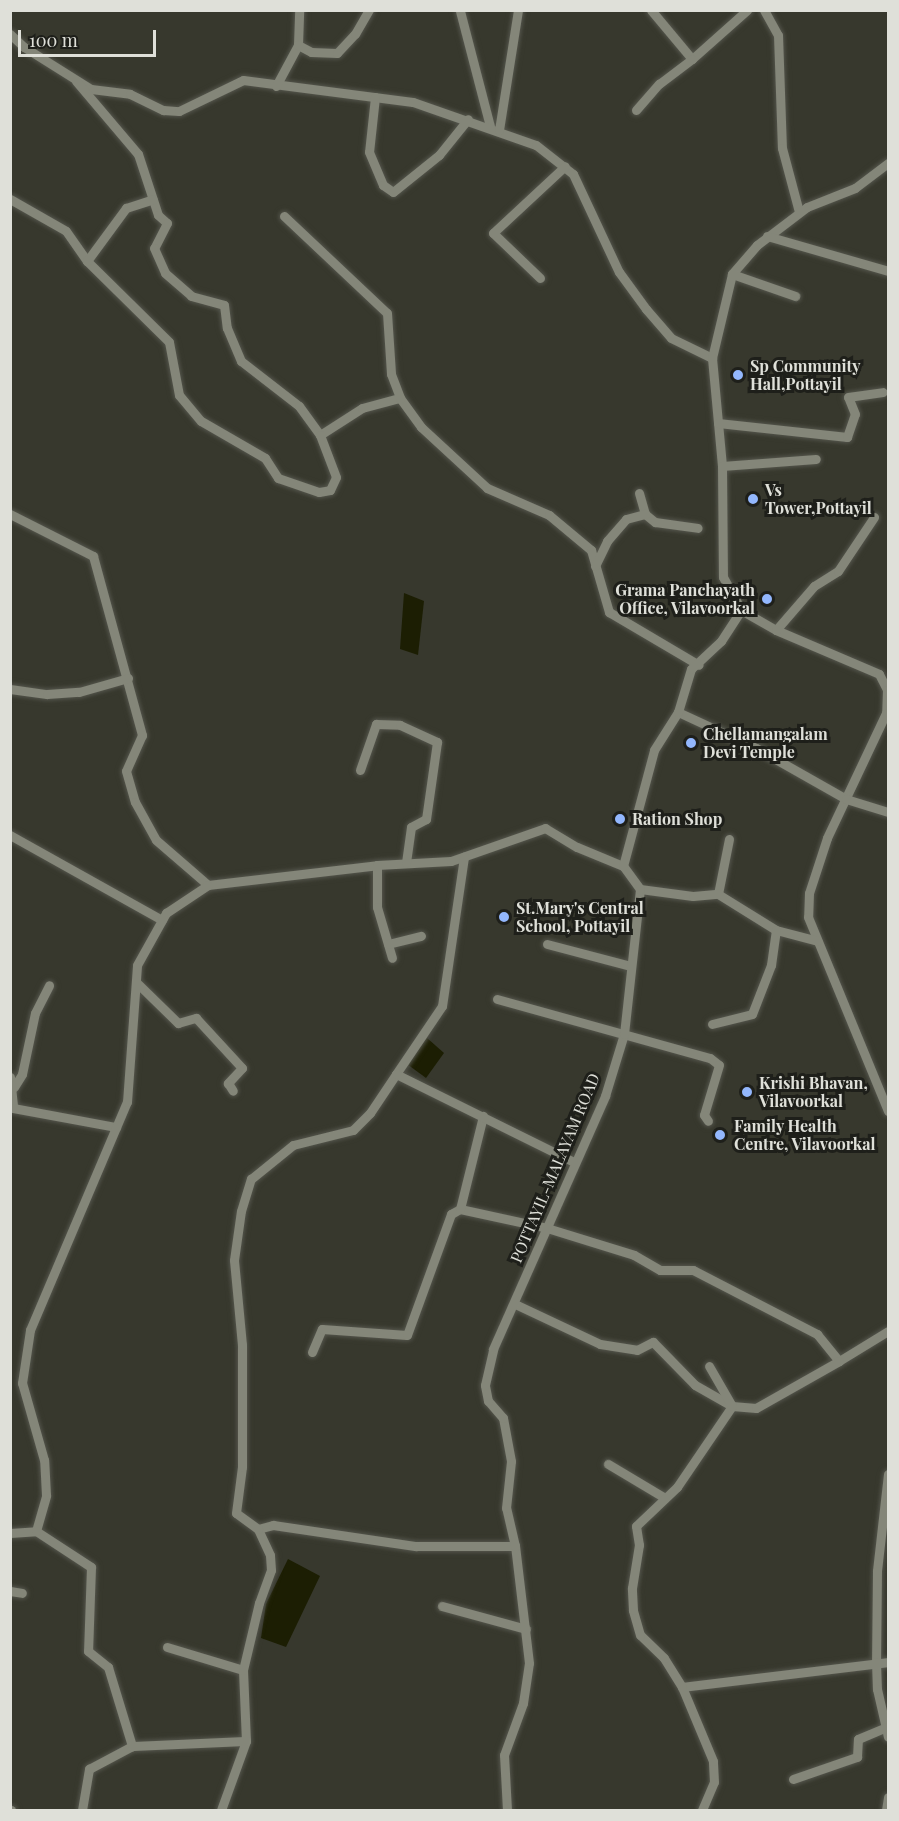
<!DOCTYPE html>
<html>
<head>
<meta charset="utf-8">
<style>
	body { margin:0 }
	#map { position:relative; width:899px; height:1821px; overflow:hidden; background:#37382d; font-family:"Playfair Display",serif }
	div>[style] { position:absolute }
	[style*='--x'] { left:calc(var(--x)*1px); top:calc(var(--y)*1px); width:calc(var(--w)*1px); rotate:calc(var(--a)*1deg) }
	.water>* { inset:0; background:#1c1e03 }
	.roads { filter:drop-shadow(0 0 2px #54554c) drop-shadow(0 0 2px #54554c) }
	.minor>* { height:9px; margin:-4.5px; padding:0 4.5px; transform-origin:4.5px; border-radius:4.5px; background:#848679 }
	.dots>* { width:16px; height:16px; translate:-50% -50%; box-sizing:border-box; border:3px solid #1e1f1a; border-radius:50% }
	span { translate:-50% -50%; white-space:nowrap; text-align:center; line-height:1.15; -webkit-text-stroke:6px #1e1f1a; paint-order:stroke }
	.poi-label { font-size:16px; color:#dfe0d9; font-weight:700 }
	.left { translate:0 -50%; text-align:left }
	.right { translate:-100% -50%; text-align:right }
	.street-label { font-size:16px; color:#dfe0d9 }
	.frame { position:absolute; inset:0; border:12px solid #dfe0d9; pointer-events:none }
	.scale { position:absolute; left:18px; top:30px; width:138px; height:27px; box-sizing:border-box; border:3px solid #dfe0d9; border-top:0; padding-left:8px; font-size:18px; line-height:21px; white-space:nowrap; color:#dfe0d9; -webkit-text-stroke:4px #1e1f1a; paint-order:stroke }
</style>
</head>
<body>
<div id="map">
	<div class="water">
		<i style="clip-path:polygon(404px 593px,424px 601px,418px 655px,400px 649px)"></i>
		<i style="clip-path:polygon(427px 1038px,444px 1053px,426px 1078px,407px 1064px)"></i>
		<i style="clip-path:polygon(288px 1559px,320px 1576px,286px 1647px,261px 1638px,266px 1604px)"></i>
	</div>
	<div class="roads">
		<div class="minor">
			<i style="--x:651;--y:10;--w:64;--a:50.1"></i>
			<i style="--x:692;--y:59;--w:74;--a:-41.7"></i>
			<i style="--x:764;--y:10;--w:29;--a:61"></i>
			<i style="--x:778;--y:35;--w:113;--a:88"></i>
			<i style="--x:782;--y:148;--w:66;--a:75.1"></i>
			<i style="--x:460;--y:11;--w:119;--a:75.4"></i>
			<i style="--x:10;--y:34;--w:19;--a:43"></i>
			<i style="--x:24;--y:47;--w:79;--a:32.1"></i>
			<i style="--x:91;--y:89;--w:39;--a:7"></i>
			<i style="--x:130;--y:94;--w:37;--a:26"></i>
			<i style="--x:163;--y:110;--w:16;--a:4"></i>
			<i style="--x:179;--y:111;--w:71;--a:-25.8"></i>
			<i style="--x:243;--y:80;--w:171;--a:7.4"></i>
			<i style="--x:413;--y:102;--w:130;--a:19.3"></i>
			<i style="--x:536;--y:145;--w:47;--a:38.1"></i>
			<i style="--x:573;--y:174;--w:108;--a:64.9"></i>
			<i style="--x:619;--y:272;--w:46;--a:53.9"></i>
			<i style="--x:646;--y:309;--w:38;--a:49"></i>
			<i style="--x:671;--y:338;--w:46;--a:26"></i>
			<i style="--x:298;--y:45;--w:35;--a:-88"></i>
			<i style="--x:76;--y:81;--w:96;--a:49.7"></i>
			<i style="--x:138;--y:154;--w:64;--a:71.8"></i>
			<i style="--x:158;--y:215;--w:12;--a:42"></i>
			<i style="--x:167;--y:223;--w:28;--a:117"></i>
			<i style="--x:154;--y:248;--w:27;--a:66"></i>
			<i style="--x:165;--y:273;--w:35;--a:41"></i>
			<i style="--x:191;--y:296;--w:34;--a:15"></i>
			<i style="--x:224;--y:305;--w:23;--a:83"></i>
			<i style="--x:227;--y:328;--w:36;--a:67"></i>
			<i style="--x:241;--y:361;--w:73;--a:37.8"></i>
			<i style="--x:299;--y:406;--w:36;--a:54"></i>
			<i style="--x:320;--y:435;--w:50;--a:-32.7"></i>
			<i style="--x:362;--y:408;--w:39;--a:-15"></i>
			<i style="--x:400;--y:398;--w:36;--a:54"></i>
			<i style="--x:421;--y:427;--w:90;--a:42.7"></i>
			<i style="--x:487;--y:488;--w:68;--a:23.5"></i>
			<i style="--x:549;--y:515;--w:55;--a:39.8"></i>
			<i style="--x:591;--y:550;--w:65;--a:73.8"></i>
			<i style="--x:609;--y:612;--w:104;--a:30.5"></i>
			<i style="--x:276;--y:86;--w:47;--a:-61.8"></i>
			<i style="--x:298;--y:45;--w:15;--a:28"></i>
			<i style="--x:311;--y:52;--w:26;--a:2"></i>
			<i style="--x:337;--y:53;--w:26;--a:-47"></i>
			<i style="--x:355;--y:34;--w:28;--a:-60"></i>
			<i style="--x:375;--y:97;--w:55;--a:96.2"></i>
			<i style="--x:369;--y:152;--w:36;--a:67"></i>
			<i style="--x:383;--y:185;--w:12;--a:35"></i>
			<i style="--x:393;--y:192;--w:59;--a:-38.8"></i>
			<i style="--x:439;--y:155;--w:46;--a:-51.1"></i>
			<i style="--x:636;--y:110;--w:35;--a:-49"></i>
			<i style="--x:659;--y:84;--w:41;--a:-37.1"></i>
			<i style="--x:499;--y:130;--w:121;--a:-81"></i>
			<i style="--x:888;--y:163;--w:41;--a:142.9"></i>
			<i style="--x:855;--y:188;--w:52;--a:158.4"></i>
			<i style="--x:807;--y:207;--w:63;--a:142.8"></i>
			<i style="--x:757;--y:245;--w:38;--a:131"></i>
			<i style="--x:732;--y:274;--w:86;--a:103.4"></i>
			<i style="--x:712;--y:358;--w:108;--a:84.7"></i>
			<i style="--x:722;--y:466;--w:111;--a:89.5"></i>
			<i style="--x:723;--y:577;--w:38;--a:61"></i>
			<i style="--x:741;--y:610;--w:40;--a:29.7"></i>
			<i style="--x:776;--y:630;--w:112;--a:23.1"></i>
			<i style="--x:879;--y:674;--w:18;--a:63"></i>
			<i style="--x:887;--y:690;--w:23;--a:92"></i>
			<i style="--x:886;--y:713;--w:138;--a:115.3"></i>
			<i style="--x:827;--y:838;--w:58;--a:108.1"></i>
			<i style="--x:809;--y:893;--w:24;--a:92"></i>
			<i style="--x:808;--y:917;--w:210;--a:67.6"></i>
			<i style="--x:10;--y:199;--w:64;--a:29.7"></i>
			<i style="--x:66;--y:231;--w:37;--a:55"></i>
			<i style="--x:87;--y:261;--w:115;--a:44.6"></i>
			<i style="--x:169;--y:342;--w:54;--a:79.3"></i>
			<i style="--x:179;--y:395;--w:34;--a:50"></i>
			<i style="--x:201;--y:421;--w:74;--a:30"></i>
			<i style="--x:265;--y:458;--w:24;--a:57"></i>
			<i style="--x:278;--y:478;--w:43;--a:18.9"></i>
			<i style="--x:319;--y:492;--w:11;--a:-10"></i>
			<i style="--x:330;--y:490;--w:14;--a:-65"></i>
			<i style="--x:336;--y:477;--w:45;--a:-110.9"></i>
			<i style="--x:284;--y:216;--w:141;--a:43.3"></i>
			<i style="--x:387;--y:313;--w:61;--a:86.2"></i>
			<i style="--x:391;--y:374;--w:26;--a:69"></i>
			<i style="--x:767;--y:236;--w:126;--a:16.1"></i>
			<i style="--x:87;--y:261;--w:66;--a:-53.7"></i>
			<i style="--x:126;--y:208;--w:28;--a:-18"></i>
			<i style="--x:732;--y:274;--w:67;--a:19.2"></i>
			<i style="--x:540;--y:278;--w:65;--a:-136.2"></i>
			<i style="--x:493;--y:233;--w:98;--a:-42.9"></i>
			<i style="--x:718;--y:423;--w:130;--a:6.2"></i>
			<i style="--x:847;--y:437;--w:24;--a:-71"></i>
			<i style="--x:855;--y:414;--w:18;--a:-112"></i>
			<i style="--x:848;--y:397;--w:35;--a:-8"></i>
			<i style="--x:722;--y:466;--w:94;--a:-4.3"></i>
			<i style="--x:639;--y:493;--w:22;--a:74"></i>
			<i style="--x:645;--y:514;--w:13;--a:39"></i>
			<i style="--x:655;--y:522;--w:43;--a:7.9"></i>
			<i style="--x:10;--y:514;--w:93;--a:26.8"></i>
			<i style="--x:93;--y:556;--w:186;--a:74.7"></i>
			<i style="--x:142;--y:735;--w:39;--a:114"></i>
			<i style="--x:126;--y:771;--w:32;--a:74"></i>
			<i style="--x:135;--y:802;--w:43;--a:61.1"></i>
			<i style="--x:156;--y:840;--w:69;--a:40.9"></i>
			<i style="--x:208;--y:885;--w:170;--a:-6.7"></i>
			<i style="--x:377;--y:865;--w:74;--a:-3.1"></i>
			<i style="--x:451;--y:861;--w:100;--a:-19.3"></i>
			<i style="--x:545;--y:828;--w:37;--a:31"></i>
			<i style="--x:577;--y:847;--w:50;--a:22.4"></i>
			<i style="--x:595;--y:566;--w:28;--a:-64"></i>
			<i style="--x:607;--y:541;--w:29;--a:-49"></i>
			<i style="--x:626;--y:519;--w:20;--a:-15"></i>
			<i style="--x:776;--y:630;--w:58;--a:-49.2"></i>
			<i style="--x:814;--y:586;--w:28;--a:-32"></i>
			<i style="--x:838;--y:571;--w:65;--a:-56.3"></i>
			<i style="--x:10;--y:689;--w:37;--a:8"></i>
			<i style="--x:47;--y:694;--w:32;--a:-4"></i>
			<i style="--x:79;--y:692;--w:51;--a:-15.9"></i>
			<i style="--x:678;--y:712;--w:86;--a:24.8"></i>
			<i style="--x:756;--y:748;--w:103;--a:29.5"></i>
			<i style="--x:846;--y:799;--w:44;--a:17.2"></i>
			<i style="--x:360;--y:770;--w:49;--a:-70.8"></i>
			<i style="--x:376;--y:724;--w:24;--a:2"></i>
			<i style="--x:400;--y:725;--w:41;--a:24.7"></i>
			<i style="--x:437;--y:742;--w:78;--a:98.1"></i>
			<i style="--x:426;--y:819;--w:17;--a:152"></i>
			<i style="--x:411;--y:827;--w:36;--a:98"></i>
			<i style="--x:10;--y:835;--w:174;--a:29.2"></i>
			<i style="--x:729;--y:839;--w:56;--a:101.3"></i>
			<i style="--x:718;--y:894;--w:68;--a:31.8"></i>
			<i style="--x:776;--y:930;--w:43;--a:14.7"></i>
			<i style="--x:377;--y:865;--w:42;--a:90"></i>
			<i style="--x:377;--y:907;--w:53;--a:73.6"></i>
			<i style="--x:640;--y:889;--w:53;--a:7.5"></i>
			<i style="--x:693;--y:896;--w:25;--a:-5"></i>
			<i style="--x:388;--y:944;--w:34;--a:-14"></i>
			<i style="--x:547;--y:944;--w:86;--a:14.8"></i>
			<i style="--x:136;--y:982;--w:59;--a:44.3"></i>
			<i style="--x:178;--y:1023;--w:19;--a:-16"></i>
			<i style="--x:196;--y:1018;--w:68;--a:47.4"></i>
			<i style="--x:242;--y:1068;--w:21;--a:133"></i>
			<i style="--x:228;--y:1083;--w:9;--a:58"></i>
			<i style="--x:497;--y:999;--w:221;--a:15.5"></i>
			<i style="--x:710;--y:1058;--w:11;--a:38"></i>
			<i style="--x:719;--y:1065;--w:52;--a:106.7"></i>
			<i style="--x:704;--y:1115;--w:7;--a:56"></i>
			<i style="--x:712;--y:1024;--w:41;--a:-14"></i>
			<i style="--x:752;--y:1014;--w:53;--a:-68.8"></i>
			<i style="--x:771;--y:965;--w:35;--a:-82"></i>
			<i style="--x:396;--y:1074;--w:82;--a:-55.9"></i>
			<i style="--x:442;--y:1006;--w:151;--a:-81.6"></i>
			<i style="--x:10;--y:1077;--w:31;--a:84"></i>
			<i style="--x:13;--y:1108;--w:105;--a:10.5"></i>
			<i style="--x:14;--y:1087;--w:15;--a:-58"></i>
			<i style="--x:22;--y:1074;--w:62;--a:-78"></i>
			<i style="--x:35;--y:1013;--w:31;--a:-63"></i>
			<i style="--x:460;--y:1209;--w:89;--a:12.3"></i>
			<i style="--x:547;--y:1228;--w:91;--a:17.2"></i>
			<i style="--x:634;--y:1255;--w:30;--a:30"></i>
			<i style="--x:660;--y:1270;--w:33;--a:0"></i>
			<i style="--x:693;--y:1270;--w:140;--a:27.3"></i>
			<i style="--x:817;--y:1334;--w:35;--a:51"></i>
			<i style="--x:839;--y:1361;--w:57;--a:-31.5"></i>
			<i style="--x:515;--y:1304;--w:94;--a:25.2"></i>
			<i style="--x:600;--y:1344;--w:37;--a:9"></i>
			<i style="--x:637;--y:1350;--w:18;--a:-27"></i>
			<i style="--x:653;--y:1342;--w:60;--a:45.7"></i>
			<i style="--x:695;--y:1385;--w:43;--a:29.6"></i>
			<i style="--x:732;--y:1406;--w:24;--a:5"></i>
			<i style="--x:756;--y:1408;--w:95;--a:-29.5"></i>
			<i style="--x:312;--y:1352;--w:25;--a:-67"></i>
			<i style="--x:322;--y:1329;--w:85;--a:4"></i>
			<i style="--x:407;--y:1335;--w:129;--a:-70"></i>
			<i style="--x:451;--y:1214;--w:10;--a:-29"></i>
			<i style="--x:460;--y:1209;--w:96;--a:-76.1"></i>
			<i style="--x:608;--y:1464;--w:66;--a:30.8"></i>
			<i style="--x:888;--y:1474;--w:98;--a:96.5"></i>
			<i style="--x:877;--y:1571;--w:91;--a:90.6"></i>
			<i style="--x:876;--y:1662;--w:27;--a:88"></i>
			<i style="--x:877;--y:1689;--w:49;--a:77.1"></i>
			<i style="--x:258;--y:1529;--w:16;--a:-15"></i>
			<i style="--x:273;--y:1525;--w:145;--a:8.4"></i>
			<i style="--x:416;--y:1546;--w:99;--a:0"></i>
			<i style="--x:36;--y:1531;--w:66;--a:33.2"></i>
			<i style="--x:91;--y:1567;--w:84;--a:92"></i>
			<i style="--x:88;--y:1651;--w:26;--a:39"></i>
			<i style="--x:108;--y:1667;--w:83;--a:73.1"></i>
			<i style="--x:10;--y:1533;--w:26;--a:-4"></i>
			<i style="--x:36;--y:1531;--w:37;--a:-74"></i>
			<i style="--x:46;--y:1495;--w:35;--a:-93"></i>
			<i style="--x:44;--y:1460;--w:80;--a:-105.9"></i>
			<i style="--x:22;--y:1383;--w:54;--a:-81.4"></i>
			<i style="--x:30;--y:1330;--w:248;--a:-67"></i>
			<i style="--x:127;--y:1102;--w:137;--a:-85.8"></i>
			<i style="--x:137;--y:965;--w:60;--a:-60.9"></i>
			<i style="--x:166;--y:913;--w:50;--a:-33.7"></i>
			<i style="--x:10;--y:1591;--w:12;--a:9"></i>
			<i style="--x:442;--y:1606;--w:87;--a:15.3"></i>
			<i style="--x:167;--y:1647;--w:79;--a:16.8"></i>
			<i style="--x:243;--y:1670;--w:71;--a:87.6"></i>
			<i style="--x:246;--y:1741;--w:73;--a:109.9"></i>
			<i style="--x:243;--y:1670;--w:69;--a:-76.6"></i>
			<i style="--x:259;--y:1603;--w:35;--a:-70"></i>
			<i style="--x:271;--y:1570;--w:15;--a:-94"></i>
			<i style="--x:270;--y:1555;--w:29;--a:-115"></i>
			<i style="--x:258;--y:1529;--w:27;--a:-144"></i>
			<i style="--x:236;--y:1513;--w:46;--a:-82.6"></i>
			<i style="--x:242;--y:1467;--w:122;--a:-90"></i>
			<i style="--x:242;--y:1345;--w:85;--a:-95.4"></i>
			<i style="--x:234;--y:1260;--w:49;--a:-81.9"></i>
			<i style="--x:241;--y:1211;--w:34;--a:-73"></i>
			<i style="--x:251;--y:1179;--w:54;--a:-39"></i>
			<i style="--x:293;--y:1145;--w:62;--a:-14"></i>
			<i style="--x:353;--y:1130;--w:24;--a:-45"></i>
			<i style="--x:370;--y:1113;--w:47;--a:-56.3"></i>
			<i style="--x:396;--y:1074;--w:199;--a:26.3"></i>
			<i style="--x:682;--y:1687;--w:208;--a:-6.9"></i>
			<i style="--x:793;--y:1779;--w:68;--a:-19"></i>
			<i style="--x:857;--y:1757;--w:18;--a:-87"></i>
			<i style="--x:858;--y:1739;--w:30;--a:-23"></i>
			<i style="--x:10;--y:1810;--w:1;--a:0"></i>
			<i style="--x:82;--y:1810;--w:42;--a:-80.3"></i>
			<i style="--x:89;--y:1769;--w:49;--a:-28.1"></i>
			<i style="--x:132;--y:1746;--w:114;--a:-2.5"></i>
			<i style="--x:507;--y:1810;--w:55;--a:-93.1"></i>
			<i style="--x:504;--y:1755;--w:55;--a:-69.9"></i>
			<i style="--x:523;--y:1703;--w:40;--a:-81.5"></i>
			<i style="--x:529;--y:1663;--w:118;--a:-96.8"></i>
			<i style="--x:515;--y:1546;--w:39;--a:-103"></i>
			<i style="--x:506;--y:1508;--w:47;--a:-83.9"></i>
			<i style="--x:511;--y:1461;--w:44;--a:-100.5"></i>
			<i style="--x:503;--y:1418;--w:23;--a:-131"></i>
			<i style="--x:488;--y:1401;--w:16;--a:-101"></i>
			<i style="--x:485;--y:1385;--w:37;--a:-77"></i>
			<i style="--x:493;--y:1349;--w:277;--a:-66.1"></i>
			<i style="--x:605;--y:1096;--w:65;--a:-73"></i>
			<i style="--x:624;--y:1034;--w:146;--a:-83.7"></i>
			<i style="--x:640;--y:889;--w:29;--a:-126"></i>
			<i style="--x:623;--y:866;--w:120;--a:-75"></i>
			<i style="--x:654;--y:750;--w:45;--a:-57.7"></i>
			<i style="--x:678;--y:712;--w:45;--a:-73.2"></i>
			<i style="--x:691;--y:669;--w:41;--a:-43"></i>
			<i style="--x:721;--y:641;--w:37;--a:-57"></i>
			<i style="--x:702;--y:1810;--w:30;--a:-67"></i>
			<i style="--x:714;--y:1782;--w:21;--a:-93"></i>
			<i style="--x:713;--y:1761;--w:80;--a:-112.7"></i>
			<i style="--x:682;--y:1687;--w:34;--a:-122"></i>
			<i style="--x:664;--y:1658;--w:33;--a:-136"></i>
			<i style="--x:640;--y:1635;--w:26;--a:-106"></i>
			<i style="--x:633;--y:1610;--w:22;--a:-93"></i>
			<i style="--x:632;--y:1588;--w:44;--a:-80.8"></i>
			<i style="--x:639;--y:1545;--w:19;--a:-99"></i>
			<i style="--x:636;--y:1526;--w:57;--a:-43.6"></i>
			<i style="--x:677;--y:1487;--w:98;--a:-55.8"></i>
			<i style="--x:732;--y:1406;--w:46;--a:-119.9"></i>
			<i style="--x:886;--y:1810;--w:13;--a:-81"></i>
		</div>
	</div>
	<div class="dots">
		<i style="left:738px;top:375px;background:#93b7fd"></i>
		<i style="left:753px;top:499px;background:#93b7fd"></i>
		<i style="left:767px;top:599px;background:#93b7fd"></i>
		<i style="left:691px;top:743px;background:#93b7fd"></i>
		<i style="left:620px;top:819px;background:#93b7fd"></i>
		<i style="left:504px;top:917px;background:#93b7fd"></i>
		<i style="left:747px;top:1092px;background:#93b7fd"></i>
		<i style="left:720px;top:1135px;background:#93b7fd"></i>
	</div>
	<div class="poi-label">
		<span class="left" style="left:750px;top:375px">Sp Community<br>Hall,Pottayil</span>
		<span class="left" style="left:765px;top:499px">Vs<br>Tower,Pottayil</span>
		<span class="right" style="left:755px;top:599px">Grama Panchayath<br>Office, Vilavoorkal</span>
		<span class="left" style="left:703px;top:743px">Chellamangalam<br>Devi Temple</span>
		<span class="left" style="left:632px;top:819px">Ration Shop</span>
		<span class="left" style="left:516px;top:917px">St.Mary's Central<br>School, Pottayil</span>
		<span class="left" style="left:759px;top:1092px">Krishi Bhavan,<br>Vilavoorkal</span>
		<span class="left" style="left:734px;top:1135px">Family Health<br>Centre, Vilavoorkal</span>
	</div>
	<div class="street-label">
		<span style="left:555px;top:1168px;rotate:-67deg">POTTAYIL-MALAYAM ROAD</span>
	</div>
	<div class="frame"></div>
	<div class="scale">100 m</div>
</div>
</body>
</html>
